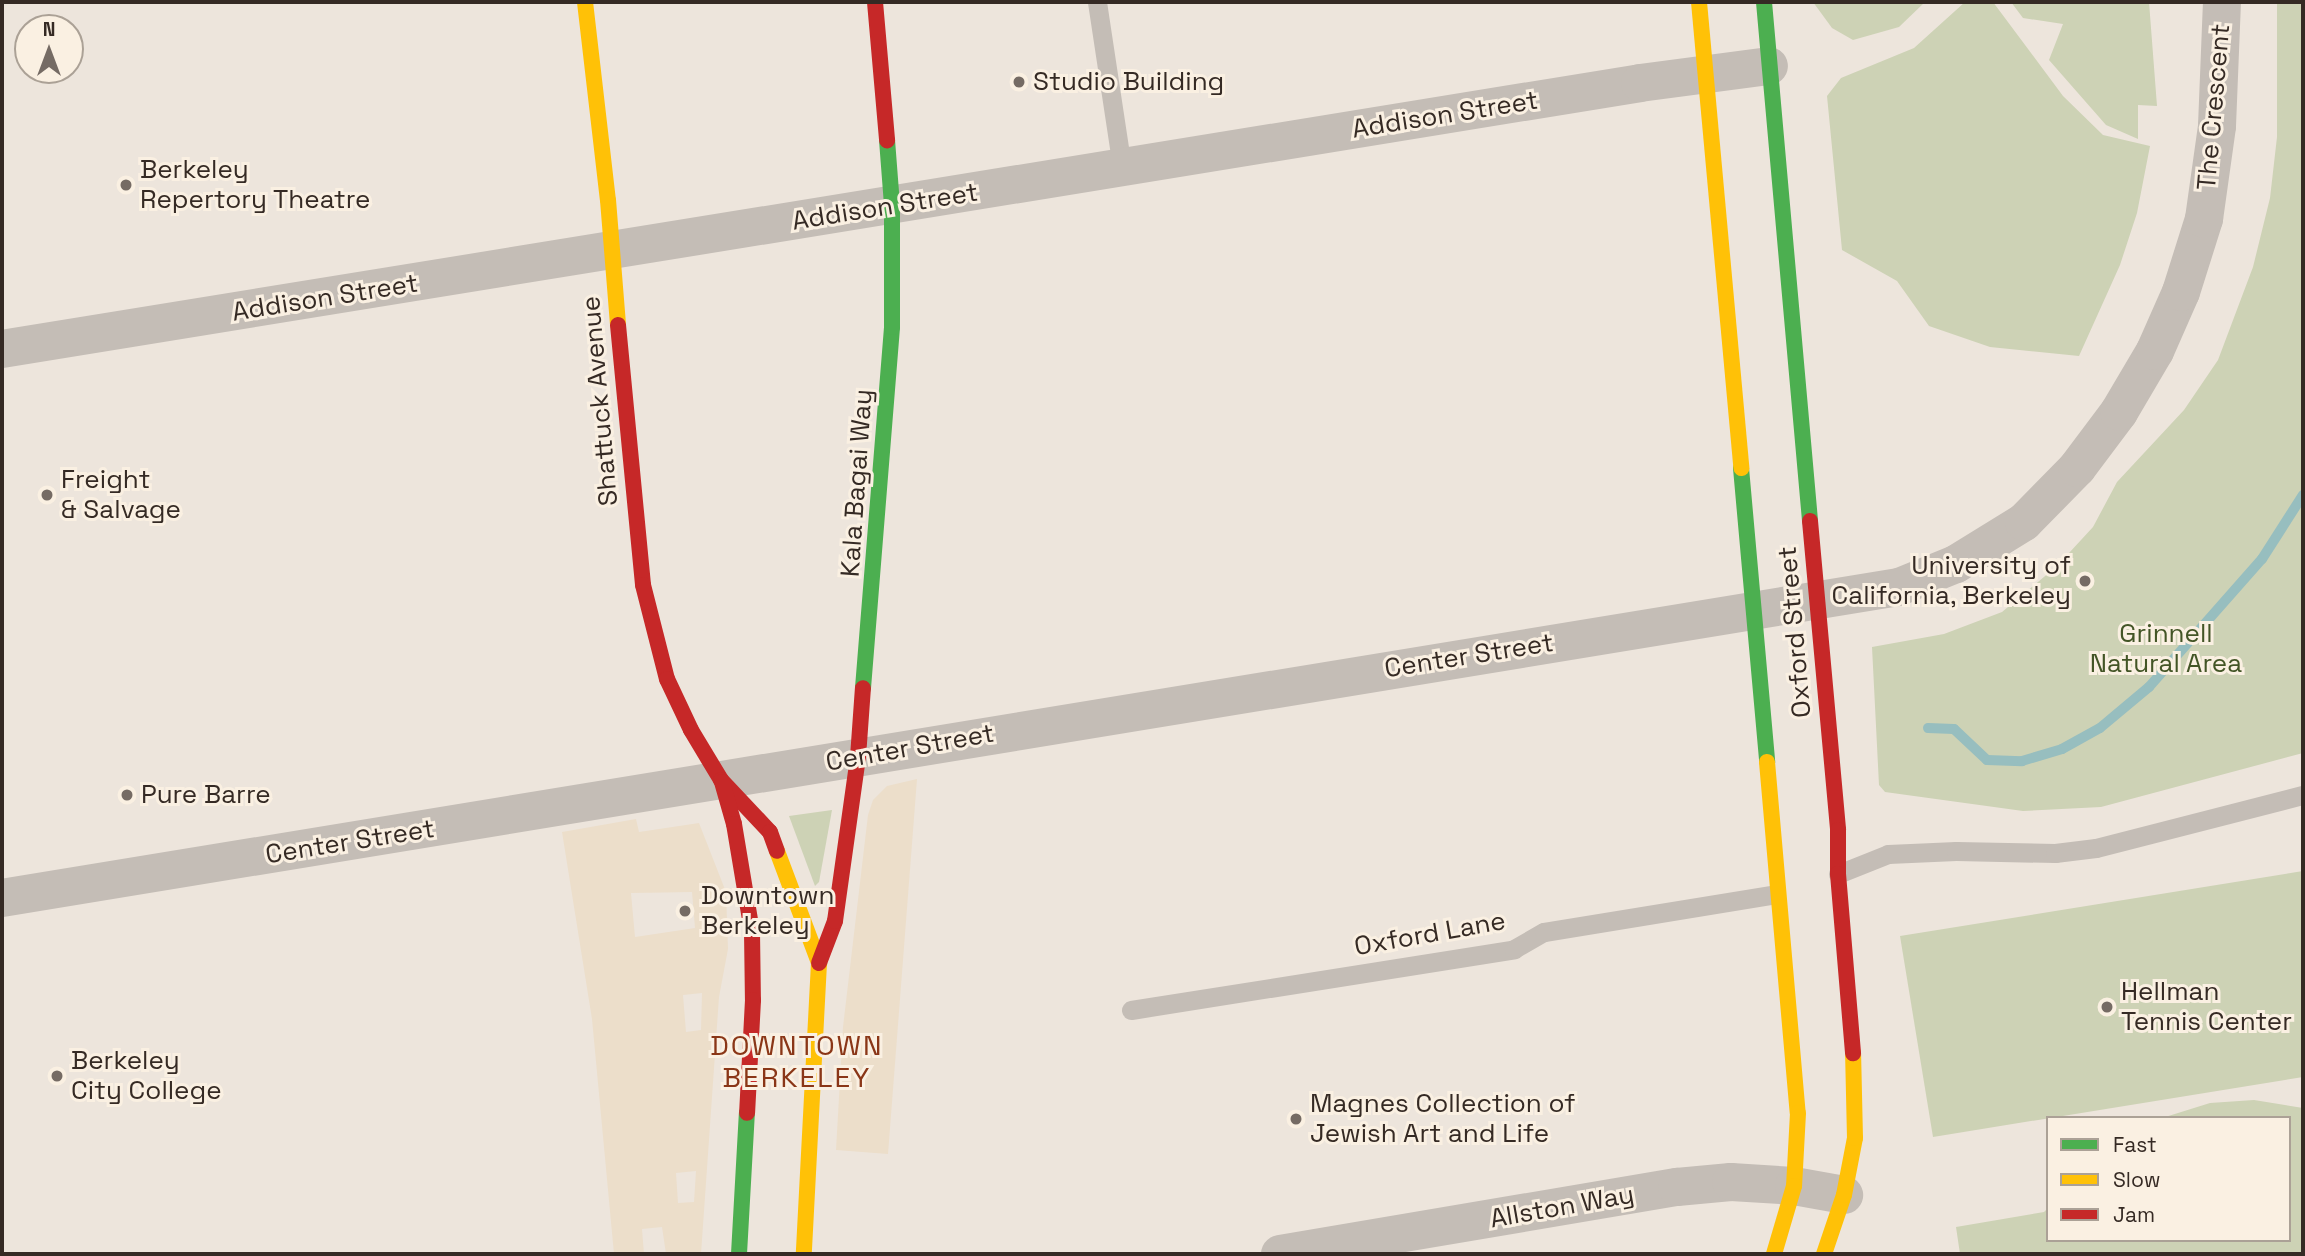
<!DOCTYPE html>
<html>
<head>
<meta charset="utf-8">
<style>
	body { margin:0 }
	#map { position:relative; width:2305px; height:1256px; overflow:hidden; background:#ede5dc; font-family:"Space Grotesk",sans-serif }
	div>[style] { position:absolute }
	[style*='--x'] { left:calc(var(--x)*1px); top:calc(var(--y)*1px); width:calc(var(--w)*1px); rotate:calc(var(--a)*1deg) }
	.green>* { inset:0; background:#cdd2b5 }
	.plaza>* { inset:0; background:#ecdeca }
	.stream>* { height:10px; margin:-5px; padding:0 5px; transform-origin:5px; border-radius:5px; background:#97bebf }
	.lane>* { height:19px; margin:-9.5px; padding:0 9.5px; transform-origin:9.5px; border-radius:9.5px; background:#c4bdb6 }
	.street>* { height:38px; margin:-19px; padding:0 19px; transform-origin:19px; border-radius:19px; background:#c4bdb6 }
	.fast>* { height:16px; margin:-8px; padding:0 8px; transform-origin:8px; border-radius:8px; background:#4caf50 }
	.slow>* { height:16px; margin:-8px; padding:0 8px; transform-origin:8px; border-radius:8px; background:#ffc107 }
	.jam>* { height:16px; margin:-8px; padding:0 8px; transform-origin:8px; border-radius:8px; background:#c62828 }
	.dots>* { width:19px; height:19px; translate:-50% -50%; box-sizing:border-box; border:4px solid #faf0e2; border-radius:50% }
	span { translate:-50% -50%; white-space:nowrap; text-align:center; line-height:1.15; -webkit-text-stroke:6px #faf0e2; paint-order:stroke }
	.poi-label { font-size:26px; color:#352a24 }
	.left { translate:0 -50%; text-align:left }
	.right { translate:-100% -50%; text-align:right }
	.street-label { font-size:26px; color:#352a24 }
	.park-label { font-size:26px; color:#435526 }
	.neighbourhood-label { font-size:28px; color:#8a3617; letter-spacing:2px }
	.frame { position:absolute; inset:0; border:4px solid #352a24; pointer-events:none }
	.legend { position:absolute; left:2046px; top:1116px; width:245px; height:126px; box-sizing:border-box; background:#faf0e2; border:2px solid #aba196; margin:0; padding:9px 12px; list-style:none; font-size:21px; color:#352a24 }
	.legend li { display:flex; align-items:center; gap:14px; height:35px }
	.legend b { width:35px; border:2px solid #aba196 }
	.north { position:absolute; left:14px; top:14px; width:70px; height:70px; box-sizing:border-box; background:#faf0e2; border:2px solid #aba196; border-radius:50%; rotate:0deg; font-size:19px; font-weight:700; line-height:28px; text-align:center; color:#352a24 }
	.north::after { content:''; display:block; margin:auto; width:24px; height:32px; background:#756b64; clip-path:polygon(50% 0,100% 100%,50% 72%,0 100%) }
</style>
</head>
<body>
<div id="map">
	<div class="green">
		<i style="clip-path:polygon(1813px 2px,1925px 2px,1899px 27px,1853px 40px,1832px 28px)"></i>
		<i style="clip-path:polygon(1965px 2px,1993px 2px,2063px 96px,2103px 135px,2150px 146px,2137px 213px,2120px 265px,2079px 356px,1990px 347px,1929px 326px,1897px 281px,1842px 250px,1827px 96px,1841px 78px,1914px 48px)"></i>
		<i style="clip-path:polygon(2011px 2px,2149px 2px,2157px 106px,2138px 105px,2138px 139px,2106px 125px,2049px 60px,2063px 24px,2023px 18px)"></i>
		<i style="clip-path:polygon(2277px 2px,2303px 2px,2303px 753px,2101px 807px,2023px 811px,1885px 792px,1879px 785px,1872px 647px,1944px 634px,2002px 612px,2057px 566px,2093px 527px,2117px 482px,2184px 410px,2218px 360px,2253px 267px,2270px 198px,2277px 137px)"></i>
		<i style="clip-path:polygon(832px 810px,819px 882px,815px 886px,789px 816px)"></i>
		<i style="clip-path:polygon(2303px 871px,2303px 1077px,1933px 1137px,1900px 936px)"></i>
		<i style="clip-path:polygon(2254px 1100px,2303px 1108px,2303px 1254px,1960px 1254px,1956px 1227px,2044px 1212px,2048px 1208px,2048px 1240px,2289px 1240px,2289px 1118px,2162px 1118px,2210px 1103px)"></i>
	</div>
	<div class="plaza">
		<i style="clip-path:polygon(917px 779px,888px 1154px,836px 1150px,843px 1027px,868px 815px,873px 800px,887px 786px)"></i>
		<i style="clip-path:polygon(evenodd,636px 819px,639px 832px,699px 823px,726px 892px,728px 949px,719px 997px,701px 1254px,666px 1254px,662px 1227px,642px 1229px,644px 1254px,614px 1254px,592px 1019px,562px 832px,636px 819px,692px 892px,695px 928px,635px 937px,631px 893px,692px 892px,636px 819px,702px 993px,701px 1030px,686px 1032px,683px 995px,702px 993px,636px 819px,696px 1171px,694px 1202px,678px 1203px,676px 1173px,696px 1171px)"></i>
	</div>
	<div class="stream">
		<i style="--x:1928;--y:728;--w:26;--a:2"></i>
		<i style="--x:1954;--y:729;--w:45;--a:43.2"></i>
		<i style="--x:1987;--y:760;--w:35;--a:2"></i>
		<i style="--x:2022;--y:761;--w:42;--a:-16.7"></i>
		<i style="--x:2062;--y:749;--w:43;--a:-28.9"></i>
		<i style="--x:2100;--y:728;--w:64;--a:-39.9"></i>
		<i style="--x:2149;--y:687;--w:171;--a:-48.6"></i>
		<i style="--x:2262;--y:559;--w:76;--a:-57.4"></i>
	</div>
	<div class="lane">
		<i style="--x:1097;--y:2;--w:168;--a:81.4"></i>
		<i style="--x:1838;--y:874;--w:54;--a:-21.8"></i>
		<i style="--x:1888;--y:854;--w:68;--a:-2.5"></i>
		<i style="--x:1956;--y:851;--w:99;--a:1.2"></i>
		<i style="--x:2055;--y:853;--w:41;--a:-7"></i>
		<i style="--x:2096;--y:848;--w:214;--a:-14.4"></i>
		<i style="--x:1131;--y:1010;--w:388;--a:-9"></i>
		<i style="--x:1514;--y:949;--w:34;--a:-30"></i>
		<i style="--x:1544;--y:932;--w:235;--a:-9.3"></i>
	</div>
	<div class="street">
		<i style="--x:2;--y:349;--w:1659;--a:-9.22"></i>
		<i style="--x:1640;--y:83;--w:130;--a:-7.5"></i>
		<i style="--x:2;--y:898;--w:1922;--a:-9.31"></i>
		<i style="--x:1899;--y:587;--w:61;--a:-22"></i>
		<i style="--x:1956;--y:564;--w:80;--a:-31.7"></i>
		<i style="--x:2024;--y:522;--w:76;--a:-45.5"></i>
		<i style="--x:2077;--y:468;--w:70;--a:-53.1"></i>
		<i style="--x:2119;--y:412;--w:71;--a:-59.5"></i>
		<i style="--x:2155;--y:351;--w:64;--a:-66.2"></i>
		<i style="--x:2181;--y:292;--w:77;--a:-72.5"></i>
		<i style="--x:2204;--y:219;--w:94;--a:-82"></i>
		<i style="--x:2217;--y:126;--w:124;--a:-87.7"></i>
		<i style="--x:1280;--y:1254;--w:403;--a:-9.6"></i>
		<i style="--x:1677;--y:1187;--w:54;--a:-5.3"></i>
		<i style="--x:1731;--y:1182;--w:63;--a:3.6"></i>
		<i style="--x:1794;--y:1186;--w:51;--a:10.2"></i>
	</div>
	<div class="fast">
		<i style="--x:1764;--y:2;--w:521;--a:84.93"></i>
		<i style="--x:1741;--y:468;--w:295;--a:84.9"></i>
		<i style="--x:863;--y:688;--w:362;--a:-85.4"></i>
		<i style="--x:892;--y:327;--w:122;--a:-90"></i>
		<i style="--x:892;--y:205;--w:65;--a:-94.4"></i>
		<i style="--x:739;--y:1254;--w:141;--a:-86.8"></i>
	</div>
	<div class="slow">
		<i style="--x:585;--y:2;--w:199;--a:83.4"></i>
		<i style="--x:608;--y:200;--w:125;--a:85.4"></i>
		<i style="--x:1699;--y:2;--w:468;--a:84.8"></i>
		<i style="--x:1767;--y:762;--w:352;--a:85"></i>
		<i style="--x:1798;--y:1113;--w:73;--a:93.1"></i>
		<i style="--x:1794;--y:1186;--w:71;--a:106.4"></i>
		<i style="--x:777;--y:851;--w:120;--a:69.4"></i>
		<i style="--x:819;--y:963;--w:291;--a:93"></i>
		<i style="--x:1824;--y:1254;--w:62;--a:-71.3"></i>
		<i style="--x:1844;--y:1195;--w:58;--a:-79.1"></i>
		<i style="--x:1855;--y:1138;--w:85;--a:-91.3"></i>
	</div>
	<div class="jam">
		<i style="--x:875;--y:2;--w:139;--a:85"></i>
		<i style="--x:618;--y:325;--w:261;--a:84.5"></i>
		<i style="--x:643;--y:585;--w:97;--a:75.7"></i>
		<i style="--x:667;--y:679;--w:56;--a:64.8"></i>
		<i style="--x:691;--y:730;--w:58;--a:59"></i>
		<i style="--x:721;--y:780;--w:71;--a:46.7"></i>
		<i style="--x:770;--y:832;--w:20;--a:70"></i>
		<i style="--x:1810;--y:521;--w:310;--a:84.8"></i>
		<i style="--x:1838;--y:830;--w:44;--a:90"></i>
		<i style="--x:1838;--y:874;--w:180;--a:85.2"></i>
		<i style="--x:722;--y:782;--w:44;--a:74.1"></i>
		<i style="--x:734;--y:824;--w:109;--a:80.5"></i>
		<i style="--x:752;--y:932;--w:68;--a:89.2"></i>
		<i style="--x:753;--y:1000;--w:113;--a:93"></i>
		<i style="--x:819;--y:963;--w:45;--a:-69.1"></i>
		<i style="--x:835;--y:921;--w:166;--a:-82"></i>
		<i style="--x:858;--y:757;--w:69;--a:-85.9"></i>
	</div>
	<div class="dots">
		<i style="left:1019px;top:82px;background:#756b64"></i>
		<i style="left:126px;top:185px;background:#756b64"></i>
		<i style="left:47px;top:495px;background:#756b64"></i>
		<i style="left:2085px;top:581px;background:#756b64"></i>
		<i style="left:127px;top:795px;background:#756b64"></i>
		<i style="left:685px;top:911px;background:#756b64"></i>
		<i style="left:2107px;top:1007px;background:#756b64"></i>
		<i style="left:57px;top:1076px;background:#756b64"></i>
		<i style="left:1296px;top:1119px;background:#756b64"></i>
	</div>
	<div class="poi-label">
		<span class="left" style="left:1033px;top:82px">Studio Building</span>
		<span class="left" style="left:140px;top:185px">Berkeley<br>Repertory Theatre</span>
		<span class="left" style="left:61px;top:495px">Freight<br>&amp; Salvage</span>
		<span class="right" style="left:2071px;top:581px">University of<br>California, Berkeley</span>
		<span class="left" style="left:141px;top:795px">Pure Barre</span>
		<span class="left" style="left:701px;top:911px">Downtown<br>Berkeley</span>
		<span class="left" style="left:2121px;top:1007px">Hellman<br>Tennis Center</span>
		<span class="left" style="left:71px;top:1076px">Berkeley<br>City College</span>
		<span class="left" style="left:1310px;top:1119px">Magnes Collection of<br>Jewish Art and Life</span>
	</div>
	<div class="street-label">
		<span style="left:2214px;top:107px;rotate:-85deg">The Crescent</span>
		<span style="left:1445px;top:115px;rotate:-9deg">Addison Street</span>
		<span style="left:885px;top:207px;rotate:-9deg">Addison Street</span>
		<span style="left:325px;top:298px;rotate:-9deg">Addison Street</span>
		<span style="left:600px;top:401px;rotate:-95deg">Shattuck Avenue</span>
		<span style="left:857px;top:483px;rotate:-86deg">Kala Bagai Way</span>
		<span style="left:1795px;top:632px;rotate:-95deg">Oxford Street</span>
		<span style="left:1469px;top:656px;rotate:-9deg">Center Street</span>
		<span style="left:910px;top:748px;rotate:-10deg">Center Street</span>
		<span style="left:350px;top:842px;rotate:-9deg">Center Street</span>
		<span style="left:1430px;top:934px;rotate:-10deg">Oxford Lane</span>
		<span style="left:1562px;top:1207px;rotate:-10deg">Allston Way</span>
	</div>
	<div class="park-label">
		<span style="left:2166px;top:649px">Grinnell<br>Natural Area</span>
	</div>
	<div class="neighbourhood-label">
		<span style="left:797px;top:1061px">DOWNTOWN<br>BERKELEY</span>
	</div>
	<div class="frame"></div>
	<ul class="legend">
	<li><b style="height:9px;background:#4caf50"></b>Fast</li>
	<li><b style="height:9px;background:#ffc107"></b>Slow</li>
	<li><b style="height:9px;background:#c62828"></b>Jam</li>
	</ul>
	<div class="north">N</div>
</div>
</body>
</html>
